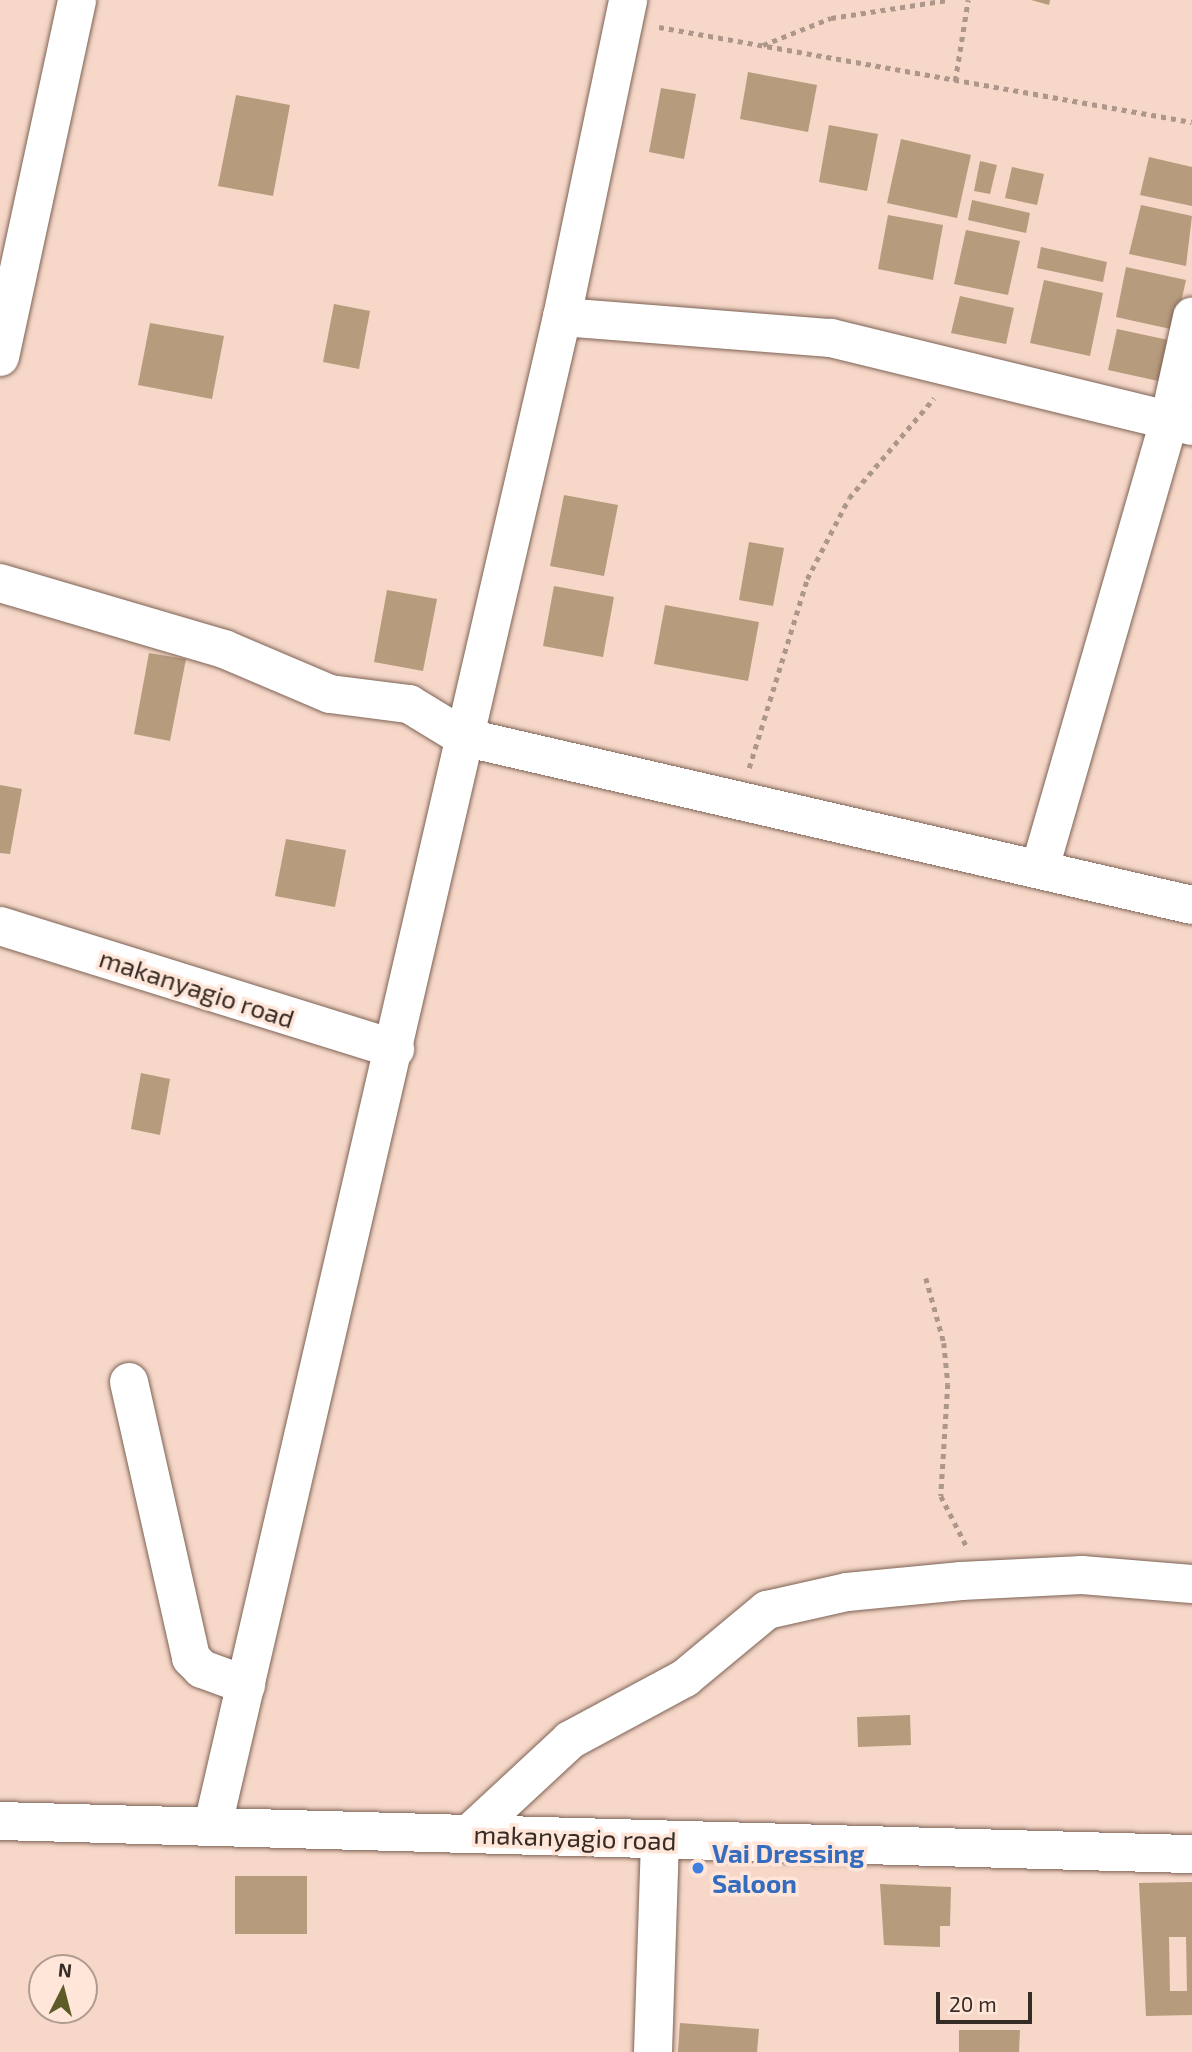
<!DOCTYPE html>
<html>
<head>
<meta charset="utf-8">
<style>
	body { margin:0 }
	#map { position:relative; width:1192px; height:2052px; overflow:hidden; background:#f6d7c8; font-family:"Exo 2",sans-serif }
	div>[style] { position:absolute }
	[style*='--x'] { left:calc(var(--x)*1px); top:calc(var(--y)*1px); width:calc(var(--w)*1px); rotate:calc(var(--a)*1deg) }
	.building>* { inset:0; background:#b79b7d }
	.path>* { height:4.5px; margin-top:-2.25px; transform-origin:0; background:repeating-linear-gradient(90deg,#ad968a 0 5px,transparent 0 10px) }
	.roads { filter:drop-shadow(0 0 2px #7d6355) drop-shadow(0 0 2px #7d6355) }
	.minor>* { height:38px; margin:-19px; padding:0 19px; transform-origin:19px; border-radius:19px; background:#fff }
	.dots>* { width:19px; height:19px; translate:-50% -50%; box-sizing:border-box; border:4px solid #ffe6d9; border-radius:50% }
	span { translate:-50% -50%; white-space:nowrap; text-align:center; line-height:1.15; -webkit-text-stroke:7px #ffe6d9; paint-order:stroke }
	.street-label { font-size:26px; color:#362b25 }
	.shop-label { font-size:26px; color:#366cbe; font-weight:700 }
	.left { translate:0 -50%; text-align:left }
	.north { position:absolute; left:28px; top:1954px; width:70px; height:70px; box-sizing:border-box; background:#ffe6d9; border:2px solid #af9b91; border-radius:50%; rotate:6deg; font-size:19px; font-weight:700; line-height:28px; text-align:center; color:#362b25 }
	.north::after { content:''; display:block; margin:auto; width:24px; height:32px; background:#5d5b28; clip-path:polygon(50% 0,100% 100%,50% 72%,0 100%) }
	.scale { position:absolute; left:936px; top:1992px; width:96px; height:32px; box-sizing:border-box; border:4px solid #362b25; border-top:0; padding-left:9px; font-size:21px; line-height:24px; white-space:nowrap; color:#362b25; -webkit-text-stroke:5px #ffe6d9; paint-order:stroke }
</style>
</head>
<body>
<div id="map">
	<div class="building">
		<i style="clip-path:polygon(1031px 0,1050px 0,1049px 5px)"></i>
		<i style="clip-path:polygon(748px 72px,817px 85px,808px 132px,740px 119px)"></i>
		<i style="clip-path:polygon(661px 88px,696px 94px,684px 159px,649px 152px)"></i>
		<i style="clip-path:polygon(236px 95px,290px 105px,273px 196px,218px 186px)"></i>
		<i style="clip-path:polygon(829px 125px,878px 134px,867px 191px,819px 182px)"></i>
		<i style="clip-path:polygon(901px 139px,971px 155px,957px 218px,887px 203px)"></i>
		<i style="clip-path:polygon(1149px 157px,1192px 167px,1192px 206px,1140px 195px)"></i>
		<i style="clip-path:polygon(980px 161px,997px 165px,990px 194px,974px 191px)"></i>
		<i style="clip-path:polygon(1012px 167px,1044px 174px,1037px 205px,1005px 198px)"></i>
		<i style="clip-path:polygon(972px 200px,1030px 213px,1026px 233px,968px 220px)"></i>
		<i style="clip-path:polygon(1141px 205px,1192px 216px,1186px 266px,1129px 254px)"></i>
		<i style="clip-path:polygon(888px 215px,943px 225px,933px 280px,878px 269px)"></i>
		<i style="clip-path:polygon(966px 230px,1020px 241px,1008px 295px,954px 284px)"></i>
		<i style="clip-path:polygon(1041px 247px,1107px 262px,1103px 282px,1037px 268px)"></i>
		<i style="clip-path:polygon(1126px 267px,1186px 280px,1175px 330px,1116px 317px)"></i>
		<i style="clip-path:polygon(1044px 280px,1103px 293px,1090px 356px,1030px 343px)"></i>
		<i style="clip-path:polygon(960px 296px,1014px 308px,1006px 344px,951px 333px)"></i>
		<i style="clip-path:polygon(334px 304px,370px 311px,359px 369px,323px 362px)"></i>
		<i style="clip-path:polygon(150px 323px,224px 336px,212px 399px,138px 385px)"></i>
		<i style="clip-path:polygon(1117px 329px,1173px 341px,1163px 382px,1108px 370px)"></i>
		<i style="clip-path:polygon(564px 495px,618px 505px,604px 576px,550px 566px)"></i>
		<i style="clip-path:polygon(749px 542px,784px 548px,773px 606px,739px 600px)"></i>
		<i style="clip-path:polygon(554px 586px,614px 597px,603px 657px,543px 646px)"></i>
		<i style="clip-path:polygon(387px 590px,437px 599px,423px 671px,374px 662px)"></i>
		<i style="clip-path:polygon(665px 605px,759px 622px,748px 681px,654px 664px)"></i>
		<i style="clip-path:polygon(149px 653px,186px 659px,170px 741px,134px 734px)"></i>
		<i style="clip-path:polygon(0 785px,22px 789px,10px 854px,0 853px)"></i>
		<i style="clip-path:polygon(286px 839px,346px 850px,335px 907px,275px 896px)"></i>
		<i style="clip-path:polygon(141px 1073px,170px 1079px,160px 1135px,131px 1129px)"></i>
		<i style="clip-path:polygon(910px 1715px,911px 1745px,858px 1747px,857px 1717px)"></i>
		<i style="clip-path:polygon(235px 1876px,307px 1876px,307px 1934px,235px 1934px)"></i>
		<i style="clip-path:polygon(evenodd,1192px 1882px,1192px 2015px,1146px 2016px,1139px 1883px,1192px 1882px,1169px 1937px,1186px 1937px,1187px 1991px,1170px 1991px,1169px 1937px)"></i>
		<i style="clip-path:polygon(880px 1884px,951px 1887px,950px 1926px,940px 1926px,940px 1947px,884px 1945px)"></i>
		<i style="clip-path:polygon(680px 2023px,759px 2029px,757px 2052px,678px 2052px)"></i>
		<i style="clip-path:polygon(959px 2030px,1020px 2030px,1019px 2052px,959px 2052px)"></i>
	</div>
	<div class="path">
		<i style="--x:659;--y:27;--w:541;--a:10.11"></i>
		<i style="--x:763;--y:45;--w:73;--a:-21.7"></i>
		<i style="--x:831;--y:18;--w:118;--a:-8.7"></i>
		<i style="--x:955;--y:81;--w:82;--a:-80.9"></i>
		<i style="--x:749;--y:768;--w:198;--a:-72.9"></i>
		<i style="--x:807;--y:579;--w:91;--a:-62.6"></i>
		<i style="--x:849;--y:498;--w:131;--a:-49.6"></i>
		<i style="--x:926;--y:1278;--w:67;--a:74.5"></i>
		<i style="--x:944;--y:1343;--w:41;--a:84.4"></i>
		<i style="--x:948;--y:1384;--w:112;--a:93.6"></i>
		<i style="--x:941;--y:1496;--w:55;--a:63"></i>
	</div>
	<div class="roads">
		<div class="minor">
			<i style="--x:562;--y:317;--w:270;--a:4.5"></i>
			<i style="--x:831;--y:338;--w:372;--a:13.7"></i>
			<i style="--x:0;--y:357;--w:365;--a:-77.8"></i>
			<i style="--x:0;--y:583;--w:234;--a:16.4"></i>
			<i style="--x:224;--y:649;--w:115;--a:23"></i>
			<i style="--x:330;--y:694;--w:80;--a:7.2"></i>
			<i style="--x:409;--y:704;--w:63;--a:31.4"></i>
			<i style="--x:463;--y:737;--w:748;--a:12.98"></i>
			<i style="--x:1040;--y:868;--w:465;--a:-73.9"></i>
			<i style="--x:1169;--y:421;--w:107;--a:-77.5"></i>
			<i style="--x:0;--y:926;--w:414;--a:17.3"></i>
			<i style="--x:129;--y:1382;--w:283;--a:77.3"></i>
			<i style="--x:191;--y:1658;--w:16;--a:45"></i>
			<i style="--x:202;--y:1669;--w:47;--a:20"></i>
			<i style="--x:0;--y:1821;--w:1192;--a:1.59"></i>
			<i style="--x:213;--y:1825;--w:1548;--a:-76.97"></i>
			<i style="--x:562;--y:317;--w:324;--a:-78.2"></i>
			<i style="--x:469;--y:1834;--w:138;--a:-42.9"></i>
			<i style="--x:570;--y:1740;--w:131;--a:-28.3"></i>
			<i style="--x:685;--y:1678;--w:107;--a:-39.7"></i>
			<i style="--x:767;--y:1610;--w:82;--a:-12.7"></i>
			<i style="--x:847;--y:1592;--w:115;--a:-5.5"></i>
			<i style="--x:961;--y:1581;--w:121;--a:-2.8"></i>
			<i style="--x:1082;--y:1575;--w:110;--a:4.7"></i>
			<i style="--x:653;--y:2052;--w:211;--a:-88.1"></i>
		</div>
	</div>
	<div class="dots">
		<i style="left:698px;top:1868px;background:#3f7fe0"></i>
	</div>
	<div class="street-label">
		<span style="left:197px;top:988px;rotate:18deg">makanyagio road</span>
		<span style="left:575px;top:1837px;rotate:2deg">makanyagio road</span>
	</div>
	<div class="shop-label">
		<span class="left" style="left:712px;top:1868px">Vai Dressing<br>Saloon</span>
	</div>
	<div class="north">N</div>
	<div class="scale">20 m</div>
</div>
</body>
</html>
